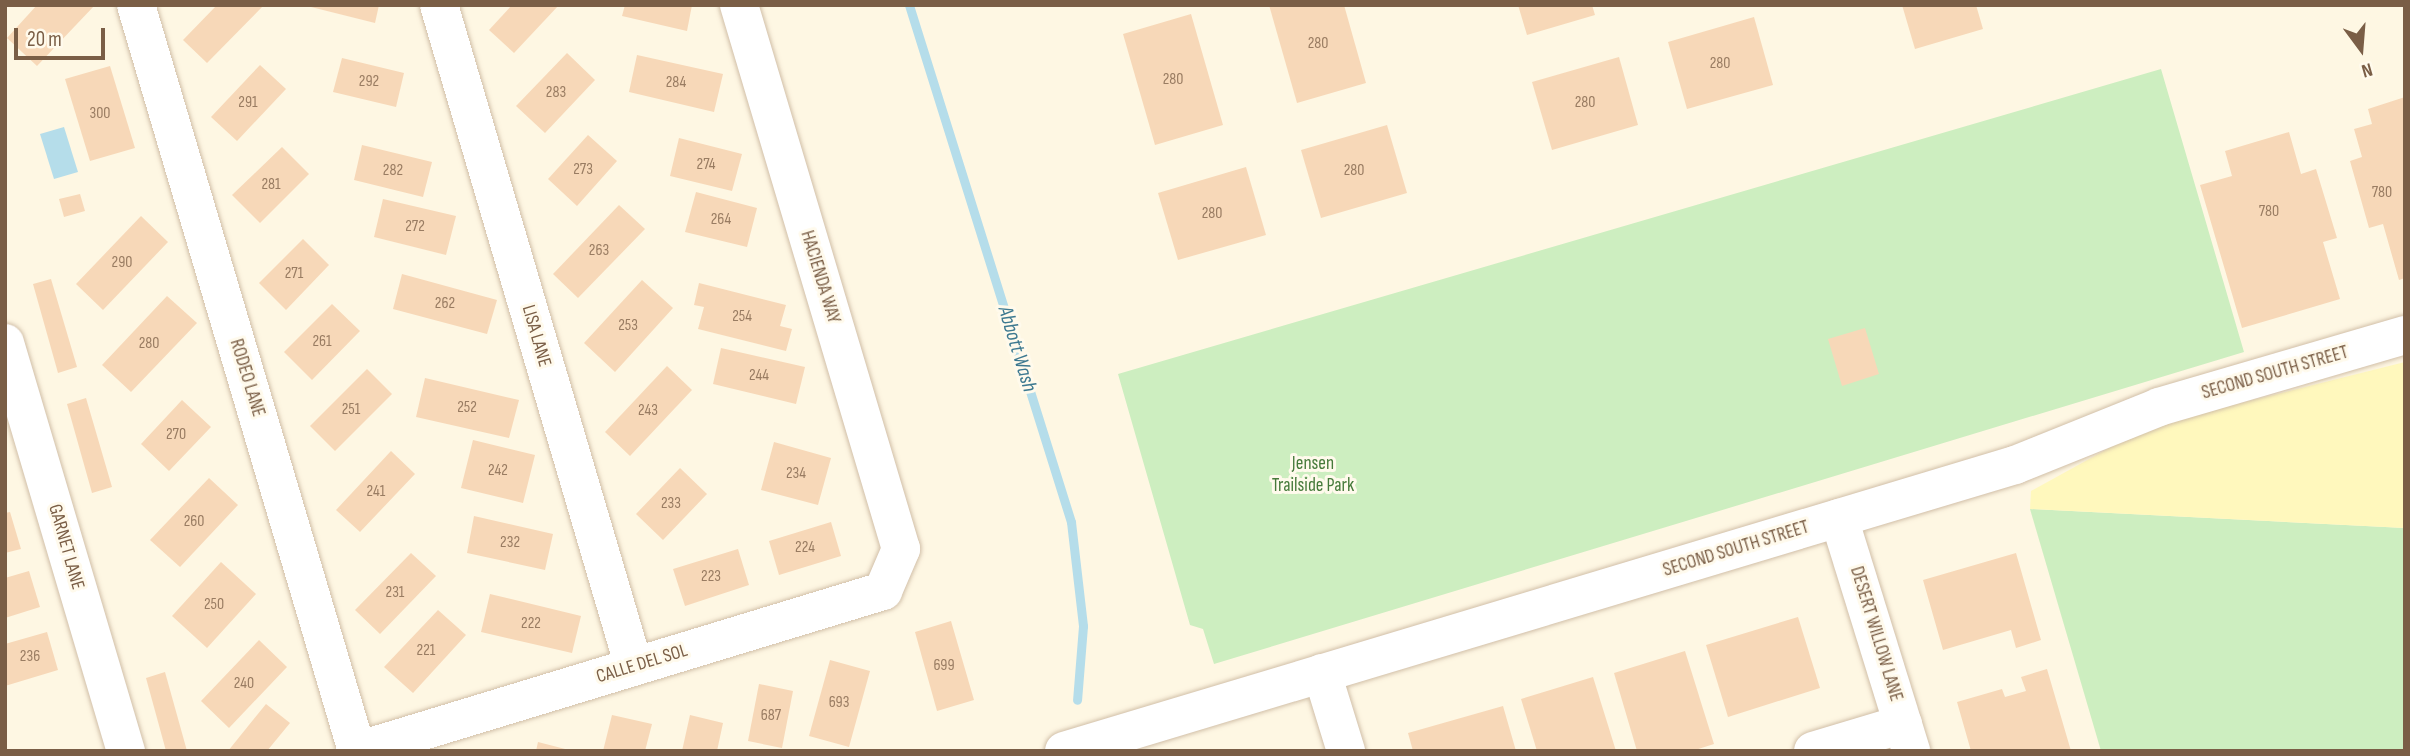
<!DOCTYPE html>
<html>
<head>
<meta charset="utf-8">
<style>
	body { margin:0 }
	#map { position:relative; width:2410px; height:756px; overflow:hidden; background:#fef7e3; font-family:"Sofia Sans Condensed",sans-serif }
	div>[style] { position:absolute }
	[style*='--x'] { left:calc(var(--x)*1px); top:calc(var(--y)*1px); width:calc(var(--w)*1px); rotate:calc(var(--a)*1deg) }
	.green>* { inset:0; background:#cdeec0 }
	.sand>* { inset:0; background:#fff8bd }
	.water>* { inset:0; background:#b5ddea }
	.stream>* { height:9px; margin:-4.5px; padding:0 4.5px; transform-origin:4.5px; border-radius:4.5px; background:#b5ddea }
	.building>* { inset:0; background:#f7d8b8 }
	.roads { filter:drop-shadow(0 0 2px #d1bfa8) drop-shadow(0 0 2px #d1bfa8) }
	.minor>* { height:38px; margin:-19px; padding:0 19px; transform-origin:19px; border-radius:19px; background:#fff }
	span { translate:-50% -50%; white-space:nowrap; text-align:center; line-height:1.15; -webkit-text-stroke:6px #fffaec; paint-order:stroke }
	.number-label { font-size:16px; color:#997c62 }
	.number-label span { -webkit-text-stroke-width:0 }
	.street-label { font-size:19px; color:#7a5e46 }
	.park-label { font-size:19px; color:#467a3a }
	.water-label { font-size:21px; color:#3d7990; font-style:italic }
	.frame { position:absolute; inset:0; border:7px solid #7a5e46; pointer-events:none }
	.north { position:absolute; left:2326px; top:14px; width:70px; height:70px; -webkit-text-stroke:5px #fffaec; paint-order:stroke; rotate:164deg; font-size:19px; font-weight:700; line-height:28px; text-align:center; color:#7a5e46 }
	.north::after { content:''; display:block; margin:auto; width:24px; height:32px; background:#7a5e46; clip-path:polygon(50% 0,100% 100%,50% 72%,0 100%) }
	.scale { position:absolute; left:14px; top:28px; width:91px; height:32px; box-sizing:border-box; border:4px solid #7a5e46; border-top:0; padding-left:9px; font-size:21px; line-height:24px; white-space:nowrap; color:#7a5e46; -webkit-text-stroke:5px #fffaec; paint-order:stroke }
</style>
</head>
<body>
<div id="map">
	<div class="green">
		<i style="clip-path:polygon(2161px 69px,2244px 352px,1214px 664px,1203px 629px,1190px 625px,1118px 374px)"></i>
		<i style="clip-path:polygon(2030px 509px,2405px 528px,2405px 751px,2101px 751px)"></i>
	</div>
	<div class="sand">
		<i style="clip-path:polygon(2405px 362px,2405px 528px,2030px 509px,2031px 491px,2149px 426px)"></i>
	</div>
	<div class="water">
		<i style="clip-path:polygon(64px 127px,78px 172px,54px 179px,40px 134px)"></i>
	</div>
	<div class="stream">
		<i style="--x:909;--y:5;--w:542;--a:72.6"></i>
		<i style="--x:1071;--y:522;--w:105;--a:83.4"></i>
		<i style="--x:1083;--y:626;--w:74;--a:94.6"></i>
	</div>
	<div class="building">
		<i style="clip-path:polygon(37px 5px,95px 5px,37px 66px,7px 38px)"></i>
		<i style="clip-path:polygon(217px 5px,264px 5px,207px 63px,183px 40px)"></i>
		<i style="clip-path:polygon(303px 5px,379px 5px,375px 23px)"></i>
		<i style="clip-path:polygon(512px 5px,559px 5px,514px 53px,489px 30px)"></i>
		<i style="clip-path:polygon(625px 5px,692px 5px,687px 31px,622px 16px)"></i>
		<i style="clip-path:polygon(1269px 5px,1344px 5px,1366px 83px,1297px 103px)"></i>
		<i style="clip-path:polygon(1518px 5px,1592px 5px,1595px 15px,1527px 35px)"></i>
		<i style="clip-path:polygon(1902px 5px,1976px 5px,1983px 29px,1915px 49px)"></i>
		<i style="clip-path:polygon(1191px 14px,1223px 125px,1155px 145px,1123px 34px)"></i>
		<i style="clip-path:polygon(1754px 17px,1773px 85px,1687px 109px,1668px 42px)"></i>
		<i style="clip-path:polygon(567px 53px,595px 80px,545px 133px,516px 106px)"></i>
		<i style="clip-path:polygon(637px 55px,723px 74px,714px 112px,629px 92px)"></i>
		<i style="clip-path:polygon(1619px 57px,1638px 125px,1552px 150px,1532px 82px)"></i>
		<i style="clip-path:polygon(342px 58px,404px 73px,396px 107px,333px 92px)"></i>
		<i style="clip-path:polygon(260px 65px,286px 89px,237px 141px,211px 117px)"></i>
		<i style="clip-path:polygon(110px 66px,135px 148px,90px 161px,65px 79px)"></i>
		<i style="clip-path:polygon(2405px 97px,2405px 278px,2399px 280px,2383px 224px,2369px 228px,2350px 161px,2362px 157px,2354px 129px,2372px 124px,2368px 109px)"></i>
		<i style="clip-path:polygon(1387px 125px,1407px 193px,1321px 218px,1301px 150px)"></i>
		<i style="clip-path:polygon(2289px 132px,2301px 174px,2316px 169px,2337px 238px,2323px 242px,2340px 299px,2242px 328px,2200px 185px,2232px 176px,2225px 151px)"></i>
		<i style="clip-path:polygon(588px 135px,617px 161px,577px 206px,548px 179px)"></i>
		<i style="clip-path:polygon(679px 138px,742px 154px,732px 191px,670px 176px)"></i>
		<i style="clip-path:polygon(362px 145px,432px 162px,423px 197px,354px 180px)"></i>
		<i style="clip-path:polygon(282px 147px,309px 174px,260px 223px,232px 195px)"></i>
		<i style="clip-path:polygon(1246px 167px,1266px 235px,1178px 260px,1158px 193px)"></i>
		<i style="clip-path:polygon(696px 192px,757px 208px,747px 247px,685px 232px)"></i>
		<i style="clip-path:polygon(80px 194px,85px 211px,64px 217px,59px 199px)"></i>
		<i style="clip-path:polygon(383px 199px,456px 216px,446px 255px,374px 237px)"></i>
		<i style="clip-path:polygon(619px 205px,645px 229px,578px 298px,553px 274px)"></i>
		<i style="clip-path:polygon(141px 216px,168px 242px,103px 310px,76px 284px)"></i>
		<i style="clip-path:polygon(303px 239px,329px 265px,286px 310px,259px 283px)"></i>
		<i style="clip-path:polygon(402px 274px,497px 300px,487px 334px,393px 309px)"></i>
		<i style="clip-path:polygon(51px 279px,77px 367px,58px 373px,33px 284px)"></i>
		<i style="clip-path:polygon(642px 280px,673px 308px,615px 372px,584px 343px)"></i>
		<i style="clip-path:polygon(699px 283px,786px 305px,780px 326px,792px 329px,786px 351px,698px 329px,704px 307px,694px 305px)"></i>
		<i style="clip-path:polygon(167px 296px,197px 323px,131px 392px,102px 365px)"></i>
		<i style="clip-path:polygon(332px 304px,360px 331px,312px 380px,284px 352px)"></i>
		<i style="clip-path:polygon(1865px 328px,1879px 374px,1842px 386px,1828px 339px)"></i>
		<i style="clip-path:polygon(721px 348px,805px 367px,796px 404px,713px 384px)"></i>
		<i style="clip-path:polygon(667px 366px,692px 390px,630px 456px,605px 432px)"></i>
		<i style="clip-path:polygon(367px 369px,392px 394px,335px 451px,310px 426px)"></i>
		<i style="clip-path:polygon(425px 378px,519px 400px,509px 438px,416px 417px)"></i>
		<i style="clip-path:polygon(86px 398px,112px 487px,92px 493px,67px 404px)"></i>
		<i style="clip-path:polygon(182px 400px,211px 427px,169px 471px,141px 444px)"></i>
		<i style="clip-path:polygon(473px 440px,535px 455px,523px 503px,461px 488px)"></i>
		<i style="clip-path:polygon(774px 442px,831px 458px,818px 505px,761px 490px)"></i>
		<i style="clip-path:polygon(391px 451px,415px 474px,360px 532px,336px 510px)"></i>
		<i style="clip-path:polygon(680px 468px,707px 494px,663px 540px,636px 514px)"></i>
		<i style="clip-path:polygon(209px 478px,238px 505px,180px 567px,150px 540px)"></i>
		<i style="clip-path:polygon(10px 512px,21px 549px,5px 553px,5px 513px)"></i>
		<i style="clip-path:polygon(474px 516px,553px 534px,545px 570px,467px 553px)"></i>
		<i style="clip-path:polygon(831px 522px,841px 556px,779px 575px,769px 541px)"></i>
		<i style="clip-path:polygon(738px 549px,749px 585px,685px 606px,673px 569px)"></i>
		<i style="clip-path:polygon(411px 553px,436px 576px,380px 634px,355px 610px)"></i>
		<i style="clip-path:polygon(2016px 553px,2041px 640px,2016px 648px,2011px 630px,1943px 650px,1923px 580px)"></i>
		<i style="clip-path:polygon(221px 562px,256px 594px,207px 648px,172px 616px)"></i>
		<i style="clip-path:polygon(29px 571px,40px 607px,5px 618px,5px 578px)"></i>
		<i style="clip-path:polygon(490px 594px,581px 616px,572px 653px,481px 632px)"></i>
		<i style="clip-path:polygon(438px 610px,466px 635px,413px 693px,384px 667px)"></i>
		<i style="clip-path:polygon(1798px 617px,1820px 688px,1728px 717px,1706px 645px)"></i>
		<i style="clip-path:polygon(951px 621px,974px 700px,937px 711px,915px 632px)"></i>
		<i style="clip-path:polygon(47px 632px,58px 670px,5px 686px,5px 644px)"></i>
		<i style="clip-path:polygon(259px 640px,287px 667px,229px 728px,201px 701px)"></i>
		<i style="clip-path:polygon(1685px 651px,1714px 744px,1692px 751px,1637px 751px,1614px 673px)"></i>
		<i style="clip-path:polygon(830px 660px,870px 671px,849px 747px,809px 736px)"></i>
		<i style="clip-path:polygon(2047px 669px,2071px 751px,1971px 751px,1957px 702px,2002px 689px,2005px 697px,2026px 691px,2021px 677px)"></i>
		<i style="clip-path:polygon(165px 672px,187px 751px,166px 751px,146px 678px)"></i>
		<i style="clip-path:polygon(1593px 677px,1616px 751px,1537px 751px,1521px 699px)"></i>
		<i style="clip-path:polygon(759px 684px,793px 691px,782px 748px,748px 741px)"></i>
		<i style="clip-path:polygon(266px 704px,290px 723px,267px 751px,228px 751px)"></i>
		<i style="clip-path:polygon(1503px 706px,1516px 751px,1413px 751px,1408px 733px)"></i>
		<i style="clip-path:polygon(612px 715px,652px 724px,645px 751px,603px 751px)"></i>
		<i style="clip-path:polygon(690px 715px,723px 723px,717px 751px,682px 751px)"></i>
		<i style="clip-path:polygon(538px 742px,569px 750px,569px 751px,536px 751px)"></i>
	</div>
	<div class="roads">
		<div class="minor">
			<i style="--x:136;--y:5;--w:778;--a:73.5"></i>
			<i style="--x:439;--y:5;--w:690;--a:73.59"></i>
			<i style="--x:5;--y:343;--w:426;--a:73.5"></i>
			<i style="--x:1839;--y:518;--w:244;--a:72.8"></i>
			<i style="--x:1322;--y:673;--w:82;--a:72.9"></i>
			<i style="--x:357;--y:751;--w:550;--a:-16.92"></i>
			<i style="--x:883;--y:591;--w:46;--a:-66.8"></i>
			<i style="--x:901;--y:549;--w:568;--a:-106.58"></i>
			<i style="--x:1064;--y:751;--w:993;--a:-16.74"></i>
			<i style="--x:2015;--y:465;--w:155;--a:-21.9"></i>
			<i style="--x:2159;--y:407;--w:256;--a:-16.3"></i>
			<i style="--x:1813;--y:751;--w:94;--a:-16.7"></i>
		</div>
	</div>
	<div class="number-label">
		<span style="left:1318px;top:44px">280</span>
		<span style="left:1720px;top:64px">280</span>
		<span style="left:1173px;top:80px">280</span>
		<span style="left:369px;top:82px">292</span>
		<span style="left:676px;top:83px">284</span>
		<span style="left:556px;top:93px">283</span>
		<span style="left:248px;top:103px">291</span>
		<span style="left:1585px;top:103px">280</span>
		<span style="left:100px;top:114px">300</span>
		<span style="left:706px;top:165px">274</span>
		<span style="left:583px;top:170px">273</span>
		<span style="left:393px;top:171px">282</span>
		<span style="left:1354px;top:171px">280</span>
		<span style="left:271px;top:185px">281</span>
		<span style="left:2382px;top:193px">780</span>
		<span style="left:2269px;top:212px">780</span>
		<span style="left:1212px;top:214px">280</span>
		<span style="left:721px;top:220px">264</span>
		<span style="left:415px;top:227px">272</span>
		<span style="left:599px;top:251px">263</span>
		<span style="left:122px;top:263px">290</span>
		<span style="left:294px;top:274px">271</span>
		<span style="left:445px;top:304px">262</span>
		<span style="left:742px;top:317px">254</span>
		<span style="left:628px;top:326px">253</span>
		<span style="left:322px;top:342px">261</span>
		<span style="left:149px;top:344px">280</span>
		<span style="left:759px;top:376px">244</span>
		<span style="left:467px;top:408px">252</span>
		<span style="left:351px;top:410px">251</span>
		<span style="left:648px;top:411px">243</span>
		<span style="left:176px;top:435px">270</span>
		<span style="left:498px;top:471px">242</span>
		<span style="left:796px;top:474px">234</span>
		<span style="left:376px;top:492px">241</span>
		<span style="left:671px;top:504px">233</span>
		<span style="left:194px;top:522px">260</span>
		<span style="left:510px;top:543px">232</span>
		<span style="left:805px;top:548px">224</span>
		<span style="left:711px;top:577px">223</span>
		<span style="left:395px;top:593px">231</span>
		<span style="left:214px;top:605px">250</span>
		<span style="left:531px;top:624px">222</span>
		<span style="left:426px;top:651px">221</span>
		<span style="left:30px;top:657px">236</span>
		<span style="left:944px;top:666px">699</span>
		<span style="left:244px;top:684px">240</span>
		<span style="left:839px;top:703px">693</span>
		<span style="left:771px;top:716px">687</span>
	</div>
	<div class="street-label">
		<span style="left:820px;top:277px;rotate:73deg">HACIENDA WAY</span>
		<span style="left:536px;top:336px;rotate:74deg">LISA LANE</span>
		<span style="left:2275px;top:373px;rotate:-16deg">SECOND SOUTH STREET</span>
		<span style="left:247px;top:378px;rotate:73deg">RODEO LANE</span>
		<span style="left:66px;top:547px;rotate:74deg">GARNET LANE</span>
		<span style="left:1736px;top:549px;rotate:-17deg">SECOND SOUTH STREET</span>
		<span style="left:1876px;top:634px;rotate:73deg">DESERT WILLOW LANE</span>
		<span style="left:642px;top:664px;rotate:-17deg">CALLE DEL SOL</span>
	</div>
	<div class="park-label">
		<span style="left:1313px;top:475px">Jensen<br>Trailside Park</span>
	</div>
	<div class="water-label">
		<span style="left:1017px;top:349px;rotate:73deg">Abbott Wash</span>
	</div>
	<div class="frame"></div>
	<div class="north">N</div>
	<div class="scale">20 m</div>
</div>
</body>
</html>
